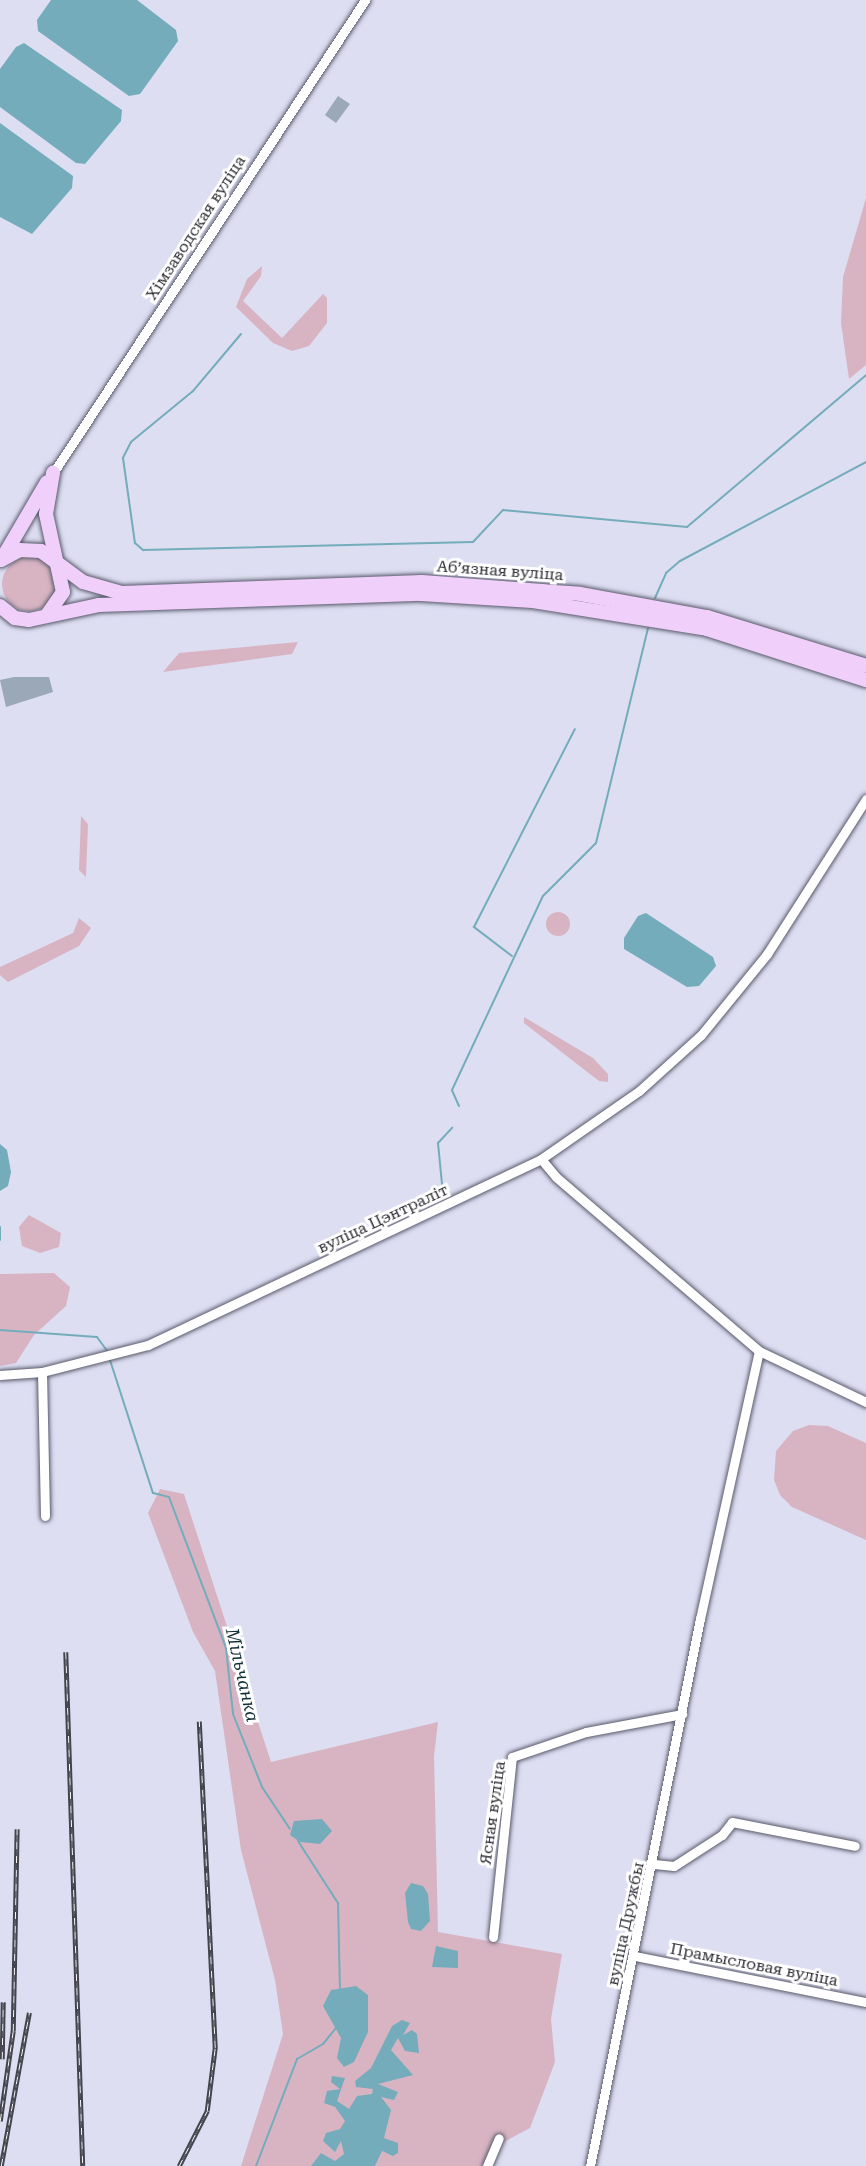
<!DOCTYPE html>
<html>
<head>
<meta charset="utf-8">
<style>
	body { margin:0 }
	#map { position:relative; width:866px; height:2166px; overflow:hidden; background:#dddef2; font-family:"Roboto Serif",serif }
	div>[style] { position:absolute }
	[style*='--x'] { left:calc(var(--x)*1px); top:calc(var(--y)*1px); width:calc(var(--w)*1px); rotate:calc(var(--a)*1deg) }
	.green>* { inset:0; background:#d8b4c3 }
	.round { border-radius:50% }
	.water>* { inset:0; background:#74acbb }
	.stream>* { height:2px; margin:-1px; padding:0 1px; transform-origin:1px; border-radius:1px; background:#74acbb }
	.building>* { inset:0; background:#9aa8b8 }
	.roads { filter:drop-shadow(0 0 2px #595a6b) drop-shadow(0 0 2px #595a6b) }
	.minor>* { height:9px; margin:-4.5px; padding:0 4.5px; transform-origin:4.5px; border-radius:4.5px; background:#fff }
	.primary>* { height:14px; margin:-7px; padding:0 7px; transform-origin:7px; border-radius:7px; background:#f1cffb }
	.rail>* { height:4.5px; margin-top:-2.25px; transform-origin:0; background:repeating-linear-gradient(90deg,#fff 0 7px,#44444d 0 14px); box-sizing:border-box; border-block:2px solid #44444d }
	span { translate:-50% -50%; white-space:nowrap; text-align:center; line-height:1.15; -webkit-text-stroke:6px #fff; paint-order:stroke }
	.street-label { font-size:16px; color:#2d2d35 }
	.water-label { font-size:18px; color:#143138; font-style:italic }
</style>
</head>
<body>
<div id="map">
	<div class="green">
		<i style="clip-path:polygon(866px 198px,866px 365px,849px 379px,841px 323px,843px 277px)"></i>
		<i style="clip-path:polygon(262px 266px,261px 276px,243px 301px,282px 338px,323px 294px,327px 298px,327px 323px,309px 346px,292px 351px,273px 343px,236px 307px,247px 279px)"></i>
		<i class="round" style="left:2px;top:557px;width:54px;height:54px"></i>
		<i style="clip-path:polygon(298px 642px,292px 654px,163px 672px,179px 653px)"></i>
		<i style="clip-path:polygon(81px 816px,88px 824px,86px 877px,79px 870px)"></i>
		<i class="round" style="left:546px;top:912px;width:24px;height:24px"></i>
		<i style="clip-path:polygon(79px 918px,91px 928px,79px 946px,8px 982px,0 975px,0 967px,73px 933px)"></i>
		<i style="clip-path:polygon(524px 1017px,593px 1058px,608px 1074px,608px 1082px,599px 1081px,524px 1023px)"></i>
		<i style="clip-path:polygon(29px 1215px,61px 1233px,59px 1247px,40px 1253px,22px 1246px,19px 1227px)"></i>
		<i style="clip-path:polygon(54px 1273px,70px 1287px,66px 1306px,34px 1335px,16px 1363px,0 1366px,0 1274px)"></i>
		<i style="clip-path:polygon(809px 1425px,828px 1426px,866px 1443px,866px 1540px,792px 1507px,780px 1495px,774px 1480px,776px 1451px,793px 1431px)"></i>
		<i style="clip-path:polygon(160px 1489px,184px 1494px,271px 1762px,438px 1722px,434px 1756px,438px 1932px,562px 1954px,551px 2019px,555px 2062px,530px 2128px,504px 2142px,492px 2166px,241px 2166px,283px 2034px,275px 1980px,241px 1850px,215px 1671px,193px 1632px,148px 1513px)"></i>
	</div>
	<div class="water">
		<i style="clip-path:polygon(51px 0,137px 0,176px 30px,178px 41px,140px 94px,129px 96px,38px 31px,37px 20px)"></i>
		<i style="clip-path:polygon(24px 43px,122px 110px,121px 121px,85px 164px,76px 163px,0 107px,0 69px,16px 47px)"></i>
		<i style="clip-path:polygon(0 123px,73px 176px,72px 188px,32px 234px,0 217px)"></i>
		<i style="clip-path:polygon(646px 913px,713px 957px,716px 966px,699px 986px,687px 987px,624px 949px,624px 938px,638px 916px)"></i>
		<i style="clip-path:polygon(0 1144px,7px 1150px,11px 1172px,8px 1186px,0 1191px)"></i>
		<i style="clip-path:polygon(322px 1819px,332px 1831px,320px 1844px,300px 1842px,290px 1835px,294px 1821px)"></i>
		<i style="clip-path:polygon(411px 1883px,423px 1886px,428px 1894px,430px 1921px,421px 1931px,411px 1929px,408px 1922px,405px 1893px)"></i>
		<i style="clip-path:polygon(436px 1946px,458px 1951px,458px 1968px,432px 1967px)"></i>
		<i style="clip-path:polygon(356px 1986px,368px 1995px,368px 2032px,354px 2062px,344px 2067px,337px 2058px,341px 2038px,323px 2006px,331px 1990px)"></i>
		<i style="clip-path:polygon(402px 2020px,410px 2023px,403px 2035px,412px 2030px,417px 2034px,419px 2053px,405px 2051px,398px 2038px,391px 2050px,413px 2075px,378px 2084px,398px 2092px,394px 2100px,381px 2097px,391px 2110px,384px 2138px,398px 2143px,398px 2153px,393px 2156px,382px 2151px,375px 2166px,311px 2166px,321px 2153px,335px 2161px,344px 2154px,341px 2141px,335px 2152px,323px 2141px,326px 2133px,340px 2129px,345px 2121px,335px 2107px,324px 2103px,327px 2091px,340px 2089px,331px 2082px,332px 2076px,345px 2078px,337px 2101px,349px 2109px,357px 2096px,372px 2094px,373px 2089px,356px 2087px,355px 2081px,371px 2068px,392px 2026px)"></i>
	</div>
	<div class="stream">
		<i style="--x:241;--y:334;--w:75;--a:130.1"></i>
		<i style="--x:193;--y:391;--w:80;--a:140.6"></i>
		<i style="--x:131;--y:442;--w:18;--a:117"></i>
		<i style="--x:123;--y:458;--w:86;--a:82"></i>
		<i style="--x:135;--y:543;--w:11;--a:41"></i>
		<i style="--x:143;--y:550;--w:330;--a:-1.4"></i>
		<i style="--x:473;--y:542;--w:44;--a:-46.8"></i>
		<i style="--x:503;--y:510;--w:185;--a:5.3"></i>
		<i style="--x:687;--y:527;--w:235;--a:-40.3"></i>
		<i style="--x:655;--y:598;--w:27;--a:-66"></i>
		<i style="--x:666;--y:573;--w:18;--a:-41"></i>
		<i style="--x:680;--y:561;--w:211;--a:-28"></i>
		<i style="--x:512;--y:956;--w:48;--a:-142.7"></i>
		<i style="--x:474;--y:927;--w:222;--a:-63"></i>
		<i style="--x:459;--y:1106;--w:17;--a:-114"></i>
		<i style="--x:452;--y:1090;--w:214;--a:-64.9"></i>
		<i style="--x:543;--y:896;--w:75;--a:-45"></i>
		<i style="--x:596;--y:843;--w:221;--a:-76.4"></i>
		<i style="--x:442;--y:1184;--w:41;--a:-95.6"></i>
		<i style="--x:438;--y:1143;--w:21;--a:-47"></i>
		<i style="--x:0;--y:1227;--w:13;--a:90"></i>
		<i style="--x:0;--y:1330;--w:97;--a:4.1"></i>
		<i style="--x:97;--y:1337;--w:17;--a:54"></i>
		<i style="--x:109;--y:1357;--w:143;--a:72.1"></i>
		<i style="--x:153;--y:1493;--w:16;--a:14"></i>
		<i style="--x:169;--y:1497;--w:161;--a:69.3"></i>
		<i style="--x:226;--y:1648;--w:66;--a:83.9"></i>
		<i style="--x:233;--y:1714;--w:79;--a:68.3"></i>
		<i style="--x:262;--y:1787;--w:50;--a:56.3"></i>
		<i style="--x:298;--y:1841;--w:74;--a:57.2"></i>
		<i style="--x:338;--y:1903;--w:85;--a:88.7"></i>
		<i style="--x:256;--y:2166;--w:115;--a:-69"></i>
		<i style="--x:297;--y:2059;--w:30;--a:-30"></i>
		<i style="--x:323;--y:2044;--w:21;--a:-51"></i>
	</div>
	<div class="building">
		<i style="clip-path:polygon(338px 96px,350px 104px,336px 123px,325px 115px)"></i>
		<i style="clip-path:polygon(14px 677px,49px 677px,53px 692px,6px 707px,0 680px)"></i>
	</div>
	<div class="roads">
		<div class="minor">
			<i style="--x:53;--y:473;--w:567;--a:-56.59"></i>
			<i style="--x:541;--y:1159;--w:23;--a:50"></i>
			<i style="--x:556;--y:1177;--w:267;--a:40.6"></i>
			<i style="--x:759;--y:1351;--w:119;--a:25.5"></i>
			<i style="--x:42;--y:1372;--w:144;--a:88.8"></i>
			<i style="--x:0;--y:1375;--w:42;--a:-4.1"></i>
			<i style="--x:42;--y:1372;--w:109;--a:-14.3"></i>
			<i style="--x:148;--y:1345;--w:435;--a:-25.3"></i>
			<i style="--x:541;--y:1159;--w:119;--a:-34.8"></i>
			<i style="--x:639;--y:1091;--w:84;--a:-42.1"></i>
			<i style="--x:701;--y:1035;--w:104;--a:-50.8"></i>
			<i style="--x:767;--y:954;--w:184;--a:-57.4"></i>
			<i style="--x:654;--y:1864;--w:20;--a:6"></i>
			<i style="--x:674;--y:1866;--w:57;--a:-32.9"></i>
			<i style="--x:722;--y:1835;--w:16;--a:-52"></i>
			<i style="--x:732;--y:1822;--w:125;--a:11"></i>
			<i style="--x:493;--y:1937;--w:181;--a:-84"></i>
			<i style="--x:512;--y:1757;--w:78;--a:-18.7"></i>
			<i style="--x:586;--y:1732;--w:98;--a:-10.6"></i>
			<i style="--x:635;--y:1956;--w:236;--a:11.3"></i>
			<i style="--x:487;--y:2166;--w:30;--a:-67"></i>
			<i style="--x:590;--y:2166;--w:558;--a:-78.63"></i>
			<i style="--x:700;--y:1619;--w:274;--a:-77.6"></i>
		</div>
		<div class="primary">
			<i style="--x:2;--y:559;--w:89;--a:-59.7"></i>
			<i style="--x:1;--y:560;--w:21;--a:-28"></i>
			<i style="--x:20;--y:550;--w:21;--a:3"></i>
			<i style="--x:41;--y:551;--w:52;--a:36.4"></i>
			<i style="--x:83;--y:582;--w:41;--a:15.8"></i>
			<i style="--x:122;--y:593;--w:300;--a:-2.1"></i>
			<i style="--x:422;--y:582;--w:158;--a:4.3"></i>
			<i style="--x:580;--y:594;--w:129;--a:10.3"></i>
			<i style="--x:707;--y:617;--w:166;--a:17.1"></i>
			<i style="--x:0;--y:606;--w:19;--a:39"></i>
			<i style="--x:15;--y:618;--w:14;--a:8"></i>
			<i style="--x:29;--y:620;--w:72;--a:-12.1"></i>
			<i style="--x:99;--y:605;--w:322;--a:-2"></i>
			<i style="--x:421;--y:594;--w:112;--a:3.6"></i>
			<i style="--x:533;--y:601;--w:176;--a:9.1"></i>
			<i style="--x:707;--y:629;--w:167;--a:17.8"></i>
			<i style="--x:47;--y:615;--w:28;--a:-55"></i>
			<i style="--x:63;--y:592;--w:80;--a:-102.3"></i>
			<i style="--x:46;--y:514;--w:42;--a:-80.3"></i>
		</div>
	</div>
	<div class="rail">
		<i style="--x:66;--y:1652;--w:514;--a:88.11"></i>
		<i style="--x:2;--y:2059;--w:57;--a:-89"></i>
		<i style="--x:0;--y:2121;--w:91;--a:-81.8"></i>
		<i style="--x:13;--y:2031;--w:202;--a:-88.9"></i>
		<i style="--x:1;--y:2166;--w:156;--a:-79.6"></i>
		<i style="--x:179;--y:2166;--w:62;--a:-63"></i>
		<i style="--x:207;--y:2111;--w:64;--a:-82.8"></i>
		<i style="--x:215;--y:2048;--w:327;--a:-92.8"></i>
	</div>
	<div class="street-label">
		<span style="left:196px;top:228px;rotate:-57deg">Хімзаводская вуліца</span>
		<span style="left:500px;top:571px;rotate:4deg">Абʼязная вуліца</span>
		<span style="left:383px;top:1219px;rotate:-25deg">вуліца Цэнтраліт</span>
		<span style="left:493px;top:1813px;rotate:-82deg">Ясная вуліца</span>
		<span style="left:626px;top:1924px;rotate:-78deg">вуліца Дружбы</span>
		<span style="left:754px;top:1965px;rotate:11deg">Прамысловая вуліца</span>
	</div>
	<div class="water-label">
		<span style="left:242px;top:1675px;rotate:77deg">Мільчанка</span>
	</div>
</div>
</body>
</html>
